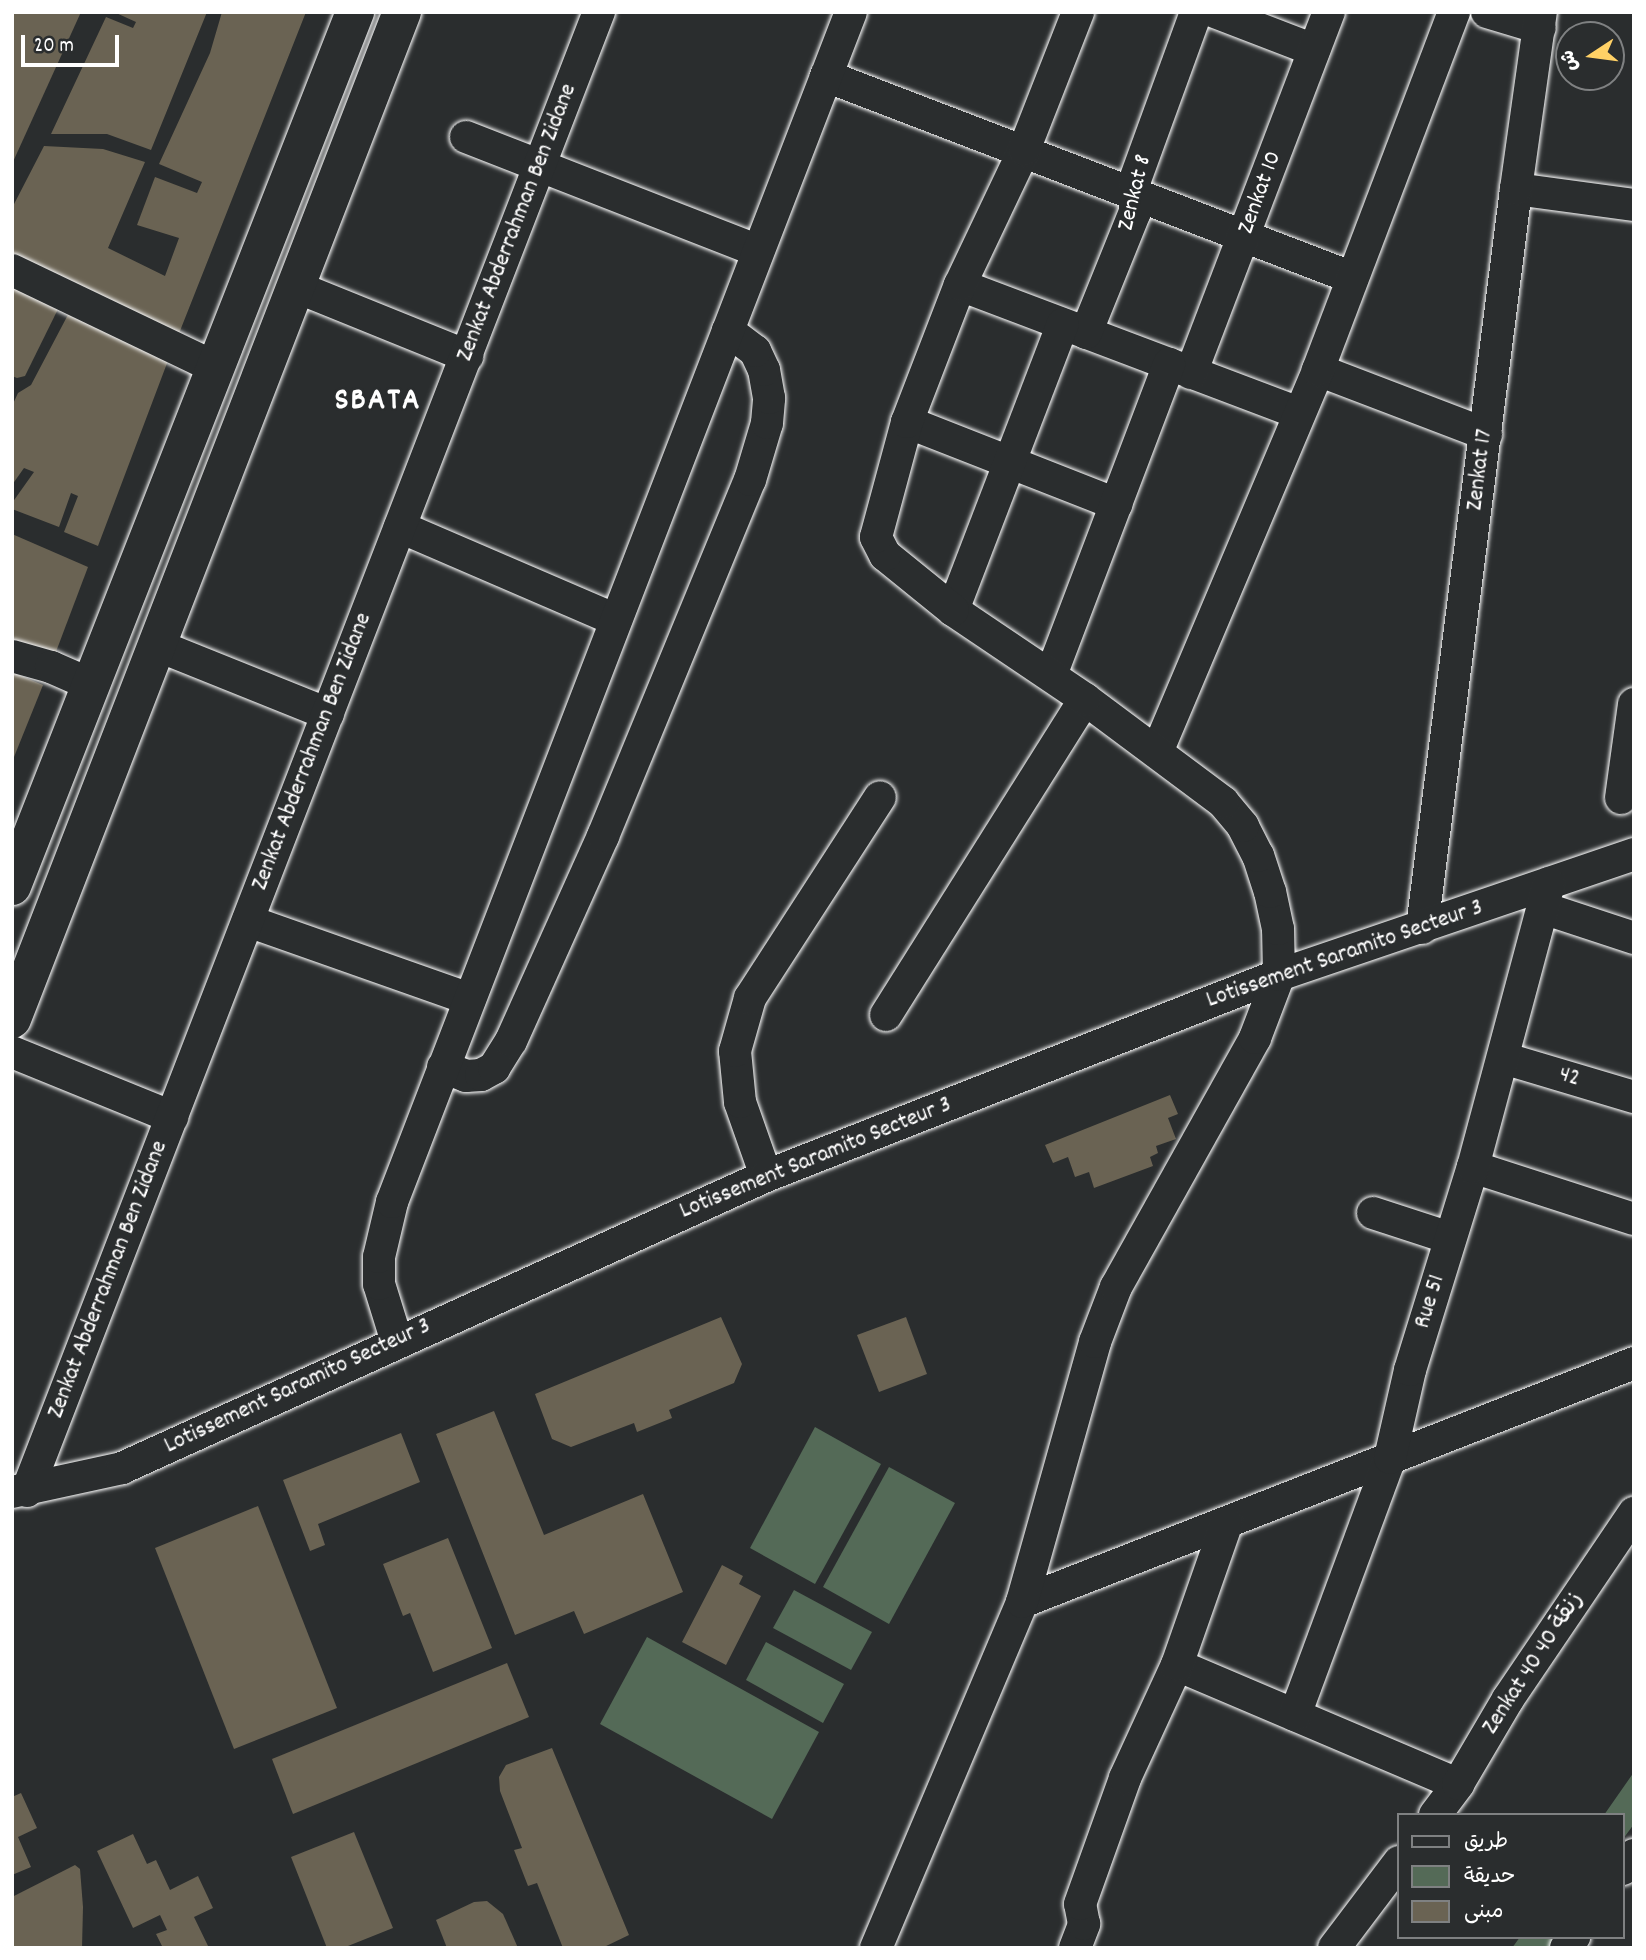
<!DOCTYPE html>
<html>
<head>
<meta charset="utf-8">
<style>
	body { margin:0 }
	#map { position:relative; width:1646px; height:1960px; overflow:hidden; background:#2a2d2e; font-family:Dekko,"Playpen Sans Arabic",sans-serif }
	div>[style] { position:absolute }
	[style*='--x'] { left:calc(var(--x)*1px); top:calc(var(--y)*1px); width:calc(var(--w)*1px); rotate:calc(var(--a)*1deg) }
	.green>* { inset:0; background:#546a57 }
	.building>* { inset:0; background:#6a6353 }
	.roads { filter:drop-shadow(0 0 2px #fff) drop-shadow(0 0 2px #fff) }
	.minor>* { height:32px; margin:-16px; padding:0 16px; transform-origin:16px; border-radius:16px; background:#2a2d2e }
	.major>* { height:38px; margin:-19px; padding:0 19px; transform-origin:19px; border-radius:19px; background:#2a2d2e }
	span { translate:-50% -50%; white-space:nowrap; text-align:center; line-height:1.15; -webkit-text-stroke:5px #2a2d2e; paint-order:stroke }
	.street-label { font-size:24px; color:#fff }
	.district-label { font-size:32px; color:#fff; font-weight:700; letter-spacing:2px }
	.frame { position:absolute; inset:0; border:14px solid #fff; pointer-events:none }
	.legend { position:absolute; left:1397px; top:1813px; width:228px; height:126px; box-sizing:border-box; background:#2a2d2e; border:2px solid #7f8182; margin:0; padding:9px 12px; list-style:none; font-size:21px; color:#fff }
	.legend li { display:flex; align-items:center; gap:14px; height:35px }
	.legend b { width:35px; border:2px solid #7f8182 }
	.north { position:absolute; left:1555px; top:21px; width:70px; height:70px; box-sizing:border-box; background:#2a2d2e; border:2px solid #7f8182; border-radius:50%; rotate:257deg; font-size:19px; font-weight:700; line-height:28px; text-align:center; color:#fff }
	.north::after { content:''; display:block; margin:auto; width:24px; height:32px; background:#ffd166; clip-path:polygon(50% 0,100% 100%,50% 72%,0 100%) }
	.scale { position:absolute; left:21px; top:35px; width:98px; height:32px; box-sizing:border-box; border:4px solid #fff; border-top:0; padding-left:9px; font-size:21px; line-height:24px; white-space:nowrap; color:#fff; -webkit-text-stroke:5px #2a2d2e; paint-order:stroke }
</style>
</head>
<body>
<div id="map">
	<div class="green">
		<i style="clip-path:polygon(815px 1427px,881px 1464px,815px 1584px,750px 1548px)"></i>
		<i style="clip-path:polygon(889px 1467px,955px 1503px,889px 1624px,823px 1587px)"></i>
		<i style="clip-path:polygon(794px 1590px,872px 1632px,851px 1670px,773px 1628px)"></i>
		<i style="clip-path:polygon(647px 1637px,819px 1732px,772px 1819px,600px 1724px)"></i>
		<i style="clip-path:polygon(766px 1642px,844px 1684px,823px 1723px,746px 1680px)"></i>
		<i style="clip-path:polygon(1634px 1772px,1634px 1824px,1623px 1839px,1623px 1815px,1604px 1815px)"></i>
		<i style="clip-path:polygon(1520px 1937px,1556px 1937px,1549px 1948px,1512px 1948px)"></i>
	</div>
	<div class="building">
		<i style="clip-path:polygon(12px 12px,81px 12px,12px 164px)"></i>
		<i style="clip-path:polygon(114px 12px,207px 12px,151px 150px,107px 134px,51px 134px,106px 17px,133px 28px,136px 22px)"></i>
		<i style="clip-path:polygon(222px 12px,306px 12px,178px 336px,12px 260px,12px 208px,44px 146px,103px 149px,145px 162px,108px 248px,165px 276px,179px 238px,137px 225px,155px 177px,197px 193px,202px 182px,159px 164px,210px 53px)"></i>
		<i style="clip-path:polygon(12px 280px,61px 303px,25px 376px,17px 378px,12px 376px)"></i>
		<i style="clip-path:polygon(71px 309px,169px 358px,98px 546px,64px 532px,78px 496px,71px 493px,59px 527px,12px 509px,12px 503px,34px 472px,24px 468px,12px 485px,12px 406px,18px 393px,31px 385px)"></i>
		<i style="clip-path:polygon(12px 534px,88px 567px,54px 657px,12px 642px)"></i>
		<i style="clip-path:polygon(12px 672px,43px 685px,12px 762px)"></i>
		<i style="clip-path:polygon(1170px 1095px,1178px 1114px,1168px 1118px,1176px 1139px,1156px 1146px,1158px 1153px,1150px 1157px,1153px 1166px,1094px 1188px,1089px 1172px,1075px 1177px,1068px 1157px,1053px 1163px,1045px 1145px)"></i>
		<i style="clip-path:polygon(721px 1317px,742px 1364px,734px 1383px,669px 1410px,672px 1418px,637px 1432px,634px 1423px,571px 1447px,552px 1439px,535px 1394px)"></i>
		<i style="clip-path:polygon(906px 1317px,927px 1374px,879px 1392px,857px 1335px)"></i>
		<i style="clip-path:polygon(494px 1411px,544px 1535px,643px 1494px,683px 1592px,584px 1634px,574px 1611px,515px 1635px,436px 1434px)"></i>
		<i style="clip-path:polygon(401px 1433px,420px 1482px,318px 1524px,325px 1545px,310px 1551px,283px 1480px)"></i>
		<i style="clip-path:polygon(258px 1506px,337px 1708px,234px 1749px,155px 1548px)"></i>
		<i style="clip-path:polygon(448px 1538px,492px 1648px,433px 1672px,410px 1613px,403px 1616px,383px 1564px)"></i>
		<i style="clip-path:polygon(722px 1565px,743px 1576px,739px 1584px,761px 1596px,726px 1665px,682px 1642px)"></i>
		<i style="clip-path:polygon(507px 1663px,529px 1717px,293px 1814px,272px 1759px)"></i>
		<i style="clip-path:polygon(552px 1748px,629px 1935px,602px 1948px,563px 1948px,537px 1883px,528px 1886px,514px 1850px,522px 1848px,500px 1791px,499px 1777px,506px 1765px)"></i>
		<i style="clip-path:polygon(21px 1793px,37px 1828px,18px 1837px,31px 1867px,12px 1875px,12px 1797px)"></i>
		<i style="clip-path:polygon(354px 1832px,393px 1928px,343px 1948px,327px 1948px,291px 1857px)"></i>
		<i style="clip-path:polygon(133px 1834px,147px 1864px,156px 1860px,170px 1890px,198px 1876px,213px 1908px,194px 1917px,209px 1948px,163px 1948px,156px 1934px,167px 1930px,160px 1915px,133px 1928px,97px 1851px)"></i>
		<i style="clip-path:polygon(75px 1865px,80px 1869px,83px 1907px,82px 1948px,12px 1948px,12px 1897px)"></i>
		<i style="clip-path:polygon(487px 1901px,503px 1914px,518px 1948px,447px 1948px,436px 1920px,474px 1902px)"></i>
	</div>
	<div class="roads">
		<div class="minor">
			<i style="--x:1215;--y:12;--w:106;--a:21"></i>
			<i style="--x:1487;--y:12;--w:55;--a:16.8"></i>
			<i style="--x:826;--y:76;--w:564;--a:20.97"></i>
			<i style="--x:466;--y:137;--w:313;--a:21.3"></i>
			<i style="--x:1516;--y:189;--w:119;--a:7.7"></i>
			<i style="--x:12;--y:270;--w:227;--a:25.6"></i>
			<i style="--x:960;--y:285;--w:361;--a:20.7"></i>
			<i style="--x:294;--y:286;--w:187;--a:22"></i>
			<i style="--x:1086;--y:333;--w:131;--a:-68"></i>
			<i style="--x:1135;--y:212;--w:32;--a:-90"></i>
			<i style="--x:1135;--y:180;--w:179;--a:-70"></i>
			<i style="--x:1318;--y:370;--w:180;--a:20.9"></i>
			<i style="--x:1191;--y:373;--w:386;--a:-69.1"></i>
			<i style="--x:907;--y:422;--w:225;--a:21.4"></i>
			<i style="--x:400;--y:527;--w:235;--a:23.3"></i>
			<i style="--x:953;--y:610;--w:306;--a:-69"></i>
			<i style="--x:159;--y:646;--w:182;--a:21.9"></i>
			<i style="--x:12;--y:656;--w:41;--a:15.8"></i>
			<i style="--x:51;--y:667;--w:43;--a:23.6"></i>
			<i style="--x:1051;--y:675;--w:333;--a:-69.2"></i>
			<i style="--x:1157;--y:752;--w:415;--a:-67.1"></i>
			<i style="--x:1318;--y:370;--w:383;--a:-69.2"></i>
			<i style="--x:1621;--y:798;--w:95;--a:-82.1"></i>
			<i style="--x:1543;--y:908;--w:96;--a:18.2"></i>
			<i style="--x:248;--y:921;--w:235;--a:19.4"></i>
			<i style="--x:1422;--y:928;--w:745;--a:-82.75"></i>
			<i style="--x:1516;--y:189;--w:179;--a:-82"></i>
			<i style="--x:886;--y:1015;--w:373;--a:-57.8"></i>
			<i style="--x:12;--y:1052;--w:173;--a:22.1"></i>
			<i style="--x:1503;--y:1058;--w:137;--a:16.6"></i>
			<i style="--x:443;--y:1067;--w:25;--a:21"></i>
			<i style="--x:466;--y:1076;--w:15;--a:-4"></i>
			<i style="--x:481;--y:1075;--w:15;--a:-28"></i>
			<i style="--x:494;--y:1068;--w:32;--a:-58"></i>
			<i style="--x:511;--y:1041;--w:225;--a:-65.8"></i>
			<i style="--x:603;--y:836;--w:385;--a:-67.6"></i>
			<i style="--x:750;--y:480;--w:59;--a:-73.4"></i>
			<i style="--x:767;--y:423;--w:25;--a:-85"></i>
			<i style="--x:769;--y:398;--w:28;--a:-100"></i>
			<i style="--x:764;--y:370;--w:21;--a:-115"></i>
			<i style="--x:755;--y:351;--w:34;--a:-143"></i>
			<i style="--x:1473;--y:1167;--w:169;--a:17.9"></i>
			<i style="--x:766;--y:1176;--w:78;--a:-109.4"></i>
			<i style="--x:740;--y:1102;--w:51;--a:-95.6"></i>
			<i style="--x:735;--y:1051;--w:55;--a:-74.2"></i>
			<i style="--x:750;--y:998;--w:239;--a:-57.1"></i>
			<i style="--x:1373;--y:1213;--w:81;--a:18"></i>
			<i style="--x:397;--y:1342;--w:61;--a:-107.2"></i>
			<i style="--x:379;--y:1284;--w:27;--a:-90"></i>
			<i style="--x:379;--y:1257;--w:57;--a:-76.7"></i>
			<i style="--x:392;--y:1202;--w:1275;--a:-68.91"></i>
			<i style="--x:27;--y:1491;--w:1586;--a:-68.86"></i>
			<i style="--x:12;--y:1492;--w:113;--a:-12.3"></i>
			<i style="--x:122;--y:1468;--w:707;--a:-24.39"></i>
			<i style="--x:766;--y:1176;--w:551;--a:-21.4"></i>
			<i style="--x:1279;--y:975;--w:375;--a:-18.8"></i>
			<i style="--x:1022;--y:1602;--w:657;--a:-21.33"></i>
			<i style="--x:1177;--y:1665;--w:305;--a:23"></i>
			<i style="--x:1295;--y:1715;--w:274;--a:-69.7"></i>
			<i style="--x:1390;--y:1458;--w:90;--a:-77.2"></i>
			<i style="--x:1410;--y:1370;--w:213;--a:-72.8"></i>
			<i style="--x:1473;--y:1167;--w:294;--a:-75"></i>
			<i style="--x:1435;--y:1815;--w:39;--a:-53"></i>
			<i style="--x:1458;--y:1784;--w:99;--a:-59.5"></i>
			<i style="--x:1508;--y:1699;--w:225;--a:-55.9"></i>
			<i style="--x:1623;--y:1869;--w:18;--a:-52"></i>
			<i style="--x:876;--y:1948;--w:376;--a:-67.1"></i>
			<i style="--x:1022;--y:1602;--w:270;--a:-74.3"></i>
			<i style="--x:1095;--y:1342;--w:59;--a:-69.1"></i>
			<i style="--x:1116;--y:1287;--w:285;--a:-60.8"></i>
			<i style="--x:1255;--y:1038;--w:67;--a:-69.1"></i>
			<i style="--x:1279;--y:975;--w:46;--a:-91.2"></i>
			<i style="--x:1278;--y:929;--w:38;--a:-102"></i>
			<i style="--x:1270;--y:892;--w:38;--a:-108"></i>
			<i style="--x:1258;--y:856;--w:34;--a:-117"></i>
			<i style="--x:1243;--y:826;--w:31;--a:-130"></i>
			<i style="--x:1223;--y:802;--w:172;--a:-143.3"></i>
			<i style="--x:1085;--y:699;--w:159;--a:-146"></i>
			<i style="--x:953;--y:610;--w:87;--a:-141"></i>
			<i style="--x:885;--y:555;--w:20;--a:-117"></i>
			<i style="--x:876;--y:537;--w:119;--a:-74.9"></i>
			<i style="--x:907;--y:422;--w:147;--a:-68.9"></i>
			<i style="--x:960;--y:285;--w:149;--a:-64.6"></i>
			<i style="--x:1024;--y:150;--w:148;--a:-68.6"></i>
			<i style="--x:1075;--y:1948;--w:26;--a:-69"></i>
			<i style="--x:1084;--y:1924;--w:20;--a:-101"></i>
			<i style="--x:1080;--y:1904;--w:134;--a:-70.3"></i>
			<i style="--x:1125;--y:1778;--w:124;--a:-65.3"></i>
			<i style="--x:1177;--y:1665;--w:151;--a:-70.7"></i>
			<i style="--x:1334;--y:1948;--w:108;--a:-52.9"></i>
			<i style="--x:1566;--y:1948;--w:14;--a:-54"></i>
		</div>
		<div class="major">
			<i style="--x:12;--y:886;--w:939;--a:-68.57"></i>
			<i style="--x:12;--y:1019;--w:1080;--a:-68.83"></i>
		</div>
	</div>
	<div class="street-label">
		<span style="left:1136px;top:193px;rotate:-76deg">Zenkat 8</span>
		<span style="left:1261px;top:193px;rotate:-70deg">Zenkat 10</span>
		<span style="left:518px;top:223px;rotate:-69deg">Zenkat Abderrahman Ben Zidane</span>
		<span style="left:1481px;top:470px;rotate:-83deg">Zenkat 17</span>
		<span style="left:313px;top:752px;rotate:-69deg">Zenkat Abderrahman Ben Zidane</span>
		<span style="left:1345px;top:955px;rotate:-19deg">Lotissement Saramito Secteur 3</span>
		<span style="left:1569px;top:1078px;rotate:17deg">42</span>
		<span style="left:816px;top:1159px;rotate:-22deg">Lotissement Saramito Secteur 3</span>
		<span style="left:109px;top:1280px;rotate:-69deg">Zenkat Abderrahman Ben Zidane</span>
		<span style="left:1431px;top:1302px;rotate:-73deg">Rue 51</span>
		<span style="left:298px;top:1387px;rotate:-25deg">Lotissement Saramito Secteur 3</span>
		<span style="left:1534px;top:1664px;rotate:-57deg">Zenkat 40 زنقة 40</span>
	</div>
	<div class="district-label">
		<span style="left:378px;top:402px">SBATA</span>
	</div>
	<div class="frame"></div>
	<ul class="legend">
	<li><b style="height:9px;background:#2a2d2e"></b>طريق</li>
	<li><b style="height:19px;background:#546a57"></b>حديقة</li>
	<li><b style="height:19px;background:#6a6353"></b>مبنى</li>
	</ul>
	<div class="north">ش</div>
	<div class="scale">20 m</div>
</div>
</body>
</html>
